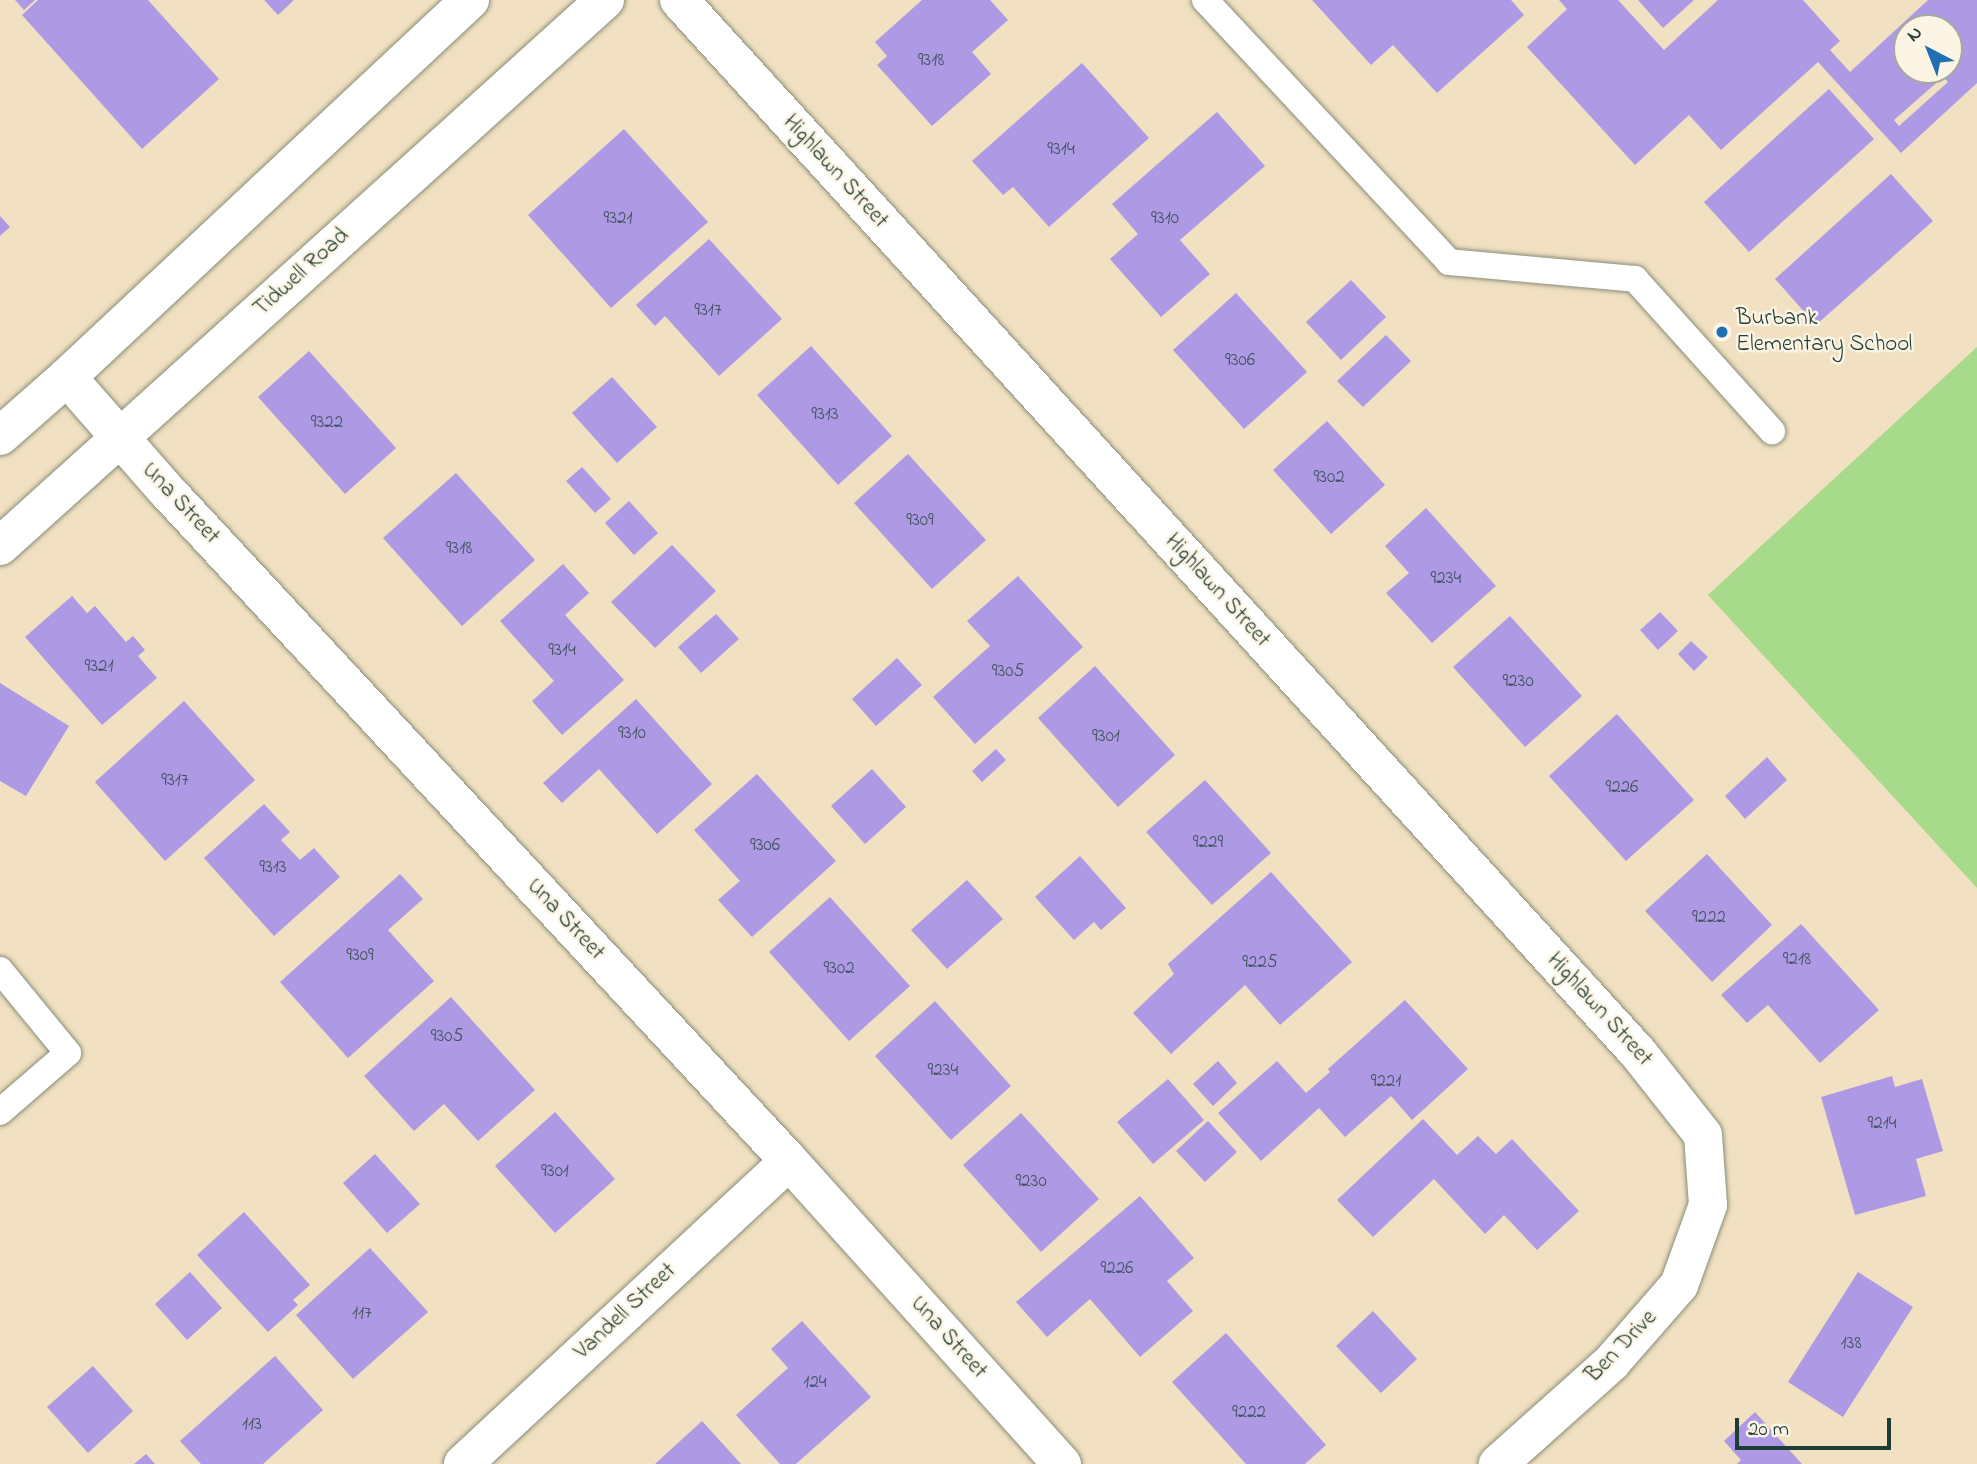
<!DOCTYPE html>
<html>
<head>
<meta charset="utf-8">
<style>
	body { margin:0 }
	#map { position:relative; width:1977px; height:1464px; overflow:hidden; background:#f1e0c1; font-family:"Indie Flower",sans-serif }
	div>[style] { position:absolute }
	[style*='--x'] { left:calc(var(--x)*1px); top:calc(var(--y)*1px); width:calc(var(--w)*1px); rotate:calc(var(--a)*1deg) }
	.green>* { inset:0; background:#a7da8a }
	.building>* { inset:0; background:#ae99e4 }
	.roads { filter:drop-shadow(0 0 2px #888e7a) drop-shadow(0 0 2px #888e7a) }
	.lane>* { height:26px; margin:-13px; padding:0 13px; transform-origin:13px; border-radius:13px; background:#fff }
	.street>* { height:38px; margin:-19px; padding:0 19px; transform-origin:19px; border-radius:19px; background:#fff }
	.secondary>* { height:38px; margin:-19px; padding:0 19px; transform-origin:19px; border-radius:19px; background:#fff }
	.dots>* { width:19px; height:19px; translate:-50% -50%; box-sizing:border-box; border:4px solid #fcf5e5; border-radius:50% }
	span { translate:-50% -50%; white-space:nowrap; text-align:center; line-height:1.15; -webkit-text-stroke:5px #fcf5e5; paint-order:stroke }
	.number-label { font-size:19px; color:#435460 }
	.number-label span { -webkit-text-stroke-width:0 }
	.street-label { font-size:23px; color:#1f3d34 }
	.poi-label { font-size:23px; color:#1f3d34 }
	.left { translate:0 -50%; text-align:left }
	.north { position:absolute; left:1893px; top:14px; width:70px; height:70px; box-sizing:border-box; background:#fcf5e5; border:2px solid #a4ab9e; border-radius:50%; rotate:318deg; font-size:19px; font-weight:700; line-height:28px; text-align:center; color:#1f3d34 }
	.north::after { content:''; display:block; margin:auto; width:24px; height:32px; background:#1f6fb2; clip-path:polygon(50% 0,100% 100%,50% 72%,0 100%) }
	.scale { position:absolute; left:1735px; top:1418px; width:156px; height:32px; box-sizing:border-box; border:4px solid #1f3d34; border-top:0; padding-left:9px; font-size:21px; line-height:24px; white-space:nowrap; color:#1f3d34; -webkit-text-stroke:5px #fcf5e5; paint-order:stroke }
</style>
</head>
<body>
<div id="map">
	<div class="green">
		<i style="clip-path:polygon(1977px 347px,1977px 888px,1708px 595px)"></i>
	</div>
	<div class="building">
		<i style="clip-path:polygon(15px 0,35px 0,24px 10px)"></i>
		<i style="clip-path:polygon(38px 0,148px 0,219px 79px,142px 149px,22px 15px)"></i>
		<i style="clip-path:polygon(264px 0,294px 0,278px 15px)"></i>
		<i style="clip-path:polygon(922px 0,990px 0,1008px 20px,972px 52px,991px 74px,932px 126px,877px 65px,887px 56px,875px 42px)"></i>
		<i style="clip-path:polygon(1312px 0,1511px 0,1524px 15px,1437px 93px,1393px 45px,1371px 65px)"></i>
		<i style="clip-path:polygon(evenodd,1559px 0,1618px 0,1664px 50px,1718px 0,1803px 0,1840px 41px,1830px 50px,1850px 72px,1928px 0,1977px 0,1977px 83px,1901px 153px,1818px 62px,1721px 150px,1689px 115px,1635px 165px,1527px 47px,1567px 9px,1559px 0,1907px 28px,1949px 28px,1949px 70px,1907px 70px,1907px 28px,1559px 0,1943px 77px,1948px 82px,1899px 126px,1894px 120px,1943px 77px)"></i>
		<i style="clip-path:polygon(1638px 0,1694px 0,1663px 28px)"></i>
		<i style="clip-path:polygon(1082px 63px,1149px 138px,1049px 227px,1013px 187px,1003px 195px,972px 161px)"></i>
		<i style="clip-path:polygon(1829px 89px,1874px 139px,1749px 252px,1704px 202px)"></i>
		<i style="clip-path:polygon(1217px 112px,1265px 166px,1180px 240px,1210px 274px,1161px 317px,1110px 259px,1138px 234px,1112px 204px)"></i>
		<i style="clip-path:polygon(624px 129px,708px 222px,611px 308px,528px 215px)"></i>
		<i style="clip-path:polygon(1891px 174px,1933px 221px,1816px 325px,1775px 279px)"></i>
		<i style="clip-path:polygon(0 216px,10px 227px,0 236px)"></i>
		<i style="clip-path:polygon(709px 239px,782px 319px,719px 376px,665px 316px,655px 326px,636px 305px)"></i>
		<i style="clip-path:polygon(1351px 280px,1386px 317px,1341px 360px,1306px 322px)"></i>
		<i style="clip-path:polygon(1236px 293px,1307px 372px,1244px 429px,1173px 350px)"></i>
		<i style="clip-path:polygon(1386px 335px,1411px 361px,1363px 407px,1337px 381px)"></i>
		<i style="clip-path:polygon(811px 346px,892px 436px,838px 485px,757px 395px)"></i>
		<i style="clip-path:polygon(309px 351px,396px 448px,345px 494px,258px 397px)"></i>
		<i style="clip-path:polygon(612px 377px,657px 427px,617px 463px,572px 413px)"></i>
		<i style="clip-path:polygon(1327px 421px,1385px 485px,1331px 534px,1273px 470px)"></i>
		<i style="clip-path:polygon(908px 454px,986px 540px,932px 589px,854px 503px)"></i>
		<i style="clip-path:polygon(582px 467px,611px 499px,595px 513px,566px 481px)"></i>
		<i style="clip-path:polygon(456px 473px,535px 560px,462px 626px,383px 538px)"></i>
		<i style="clip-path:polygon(629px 501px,658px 533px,634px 555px,605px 523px)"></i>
		<i style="clip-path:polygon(1426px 508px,1496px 586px,1432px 643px,1386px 593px,1409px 573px,1385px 546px)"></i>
		<i style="clip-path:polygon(672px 545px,716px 591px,655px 648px,611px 602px)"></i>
		<i style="clip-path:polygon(563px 564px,589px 593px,565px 615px,624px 680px,562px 735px,532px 701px,554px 681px,500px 621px)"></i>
		<i style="clip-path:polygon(1018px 576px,1083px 647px,975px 744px,933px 697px,990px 646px,967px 621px)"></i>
		<i style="clip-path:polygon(72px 596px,87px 613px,95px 606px,126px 642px,133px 636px,145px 650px,138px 656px,157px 678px,102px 725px,25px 637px)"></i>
		<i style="clip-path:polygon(1660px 612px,1678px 631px,1658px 650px,1640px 630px)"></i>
		<i style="clip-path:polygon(716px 614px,739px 639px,701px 673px,678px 647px)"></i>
		<i style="clip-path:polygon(1510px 616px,1582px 696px,1525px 747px,1453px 667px)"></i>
		<i style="clip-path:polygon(1691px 641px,1708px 657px,1694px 671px,1678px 654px)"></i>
		<i style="clip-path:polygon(897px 658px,922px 685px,876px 726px,852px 699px)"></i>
		<i style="clip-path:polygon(1095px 666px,1175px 755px,1118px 807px,1038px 718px)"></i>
		<i style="clip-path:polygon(0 683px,69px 726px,26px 796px,0 781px)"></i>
		<i style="clip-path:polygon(636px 699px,712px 784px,657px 834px,599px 769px,562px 803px,543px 783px)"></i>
		<i style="clip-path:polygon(184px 701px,255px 780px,165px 861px,95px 782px)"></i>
		<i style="clip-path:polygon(1617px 714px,1694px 800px,1626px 861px,1549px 776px)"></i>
		<i style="clip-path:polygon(996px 749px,1006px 760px,982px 782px,972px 771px)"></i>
		<i style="clip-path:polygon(1767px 757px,1787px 780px,1745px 819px,1725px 796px)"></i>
		<i style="clip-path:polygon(872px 769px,906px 807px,865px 844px,831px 806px)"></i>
		<i style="clip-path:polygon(757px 774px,836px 861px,752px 937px,718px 900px,740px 881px,694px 830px)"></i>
		<i style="clip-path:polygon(1205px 780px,1271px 853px,1212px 905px,1146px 832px)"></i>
		<i style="clip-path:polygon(264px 804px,290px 832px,281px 840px,300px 860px,314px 848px,340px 877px,274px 936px,204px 858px)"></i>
		<i style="clip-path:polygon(1707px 854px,1772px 925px,1712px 982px,1645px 911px)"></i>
		<i style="clip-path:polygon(1080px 856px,1126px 908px,1101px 930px,1094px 922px,1074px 940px,1035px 897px)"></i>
		<i style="clip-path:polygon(1271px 872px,1352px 962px,1280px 1025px,1245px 985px,1171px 1054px,1133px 1013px,1174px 974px,1168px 964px)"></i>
		<i style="clip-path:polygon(400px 874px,423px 899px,388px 930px,434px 981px,348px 1058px,280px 982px)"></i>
		<i style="clip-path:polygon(967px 880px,1003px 919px,947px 969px,911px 930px)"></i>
		<i style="clip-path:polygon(830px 897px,910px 986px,849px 1041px,769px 952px)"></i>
		<i style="clip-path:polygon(1801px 924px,1879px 1010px,1820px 1063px,1768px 1005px,1747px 1023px,1721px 995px)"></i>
		<i style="clip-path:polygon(451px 997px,535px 1090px,478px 1141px,444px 1104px,414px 1131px,364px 1076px)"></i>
		<i style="clip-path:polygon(1405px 1000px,1468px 1069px,1412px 1120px,1391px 1096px,1345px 1137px,1319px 1108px,1261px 1161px,1218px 1113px,1277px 1061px,1306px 1093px,1330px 1072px,1328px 1069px)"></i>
		<i style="clip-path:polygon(935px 1001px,1011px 1086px,951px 1140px,875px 1056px)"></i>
		<i style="clip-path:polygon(1218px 1061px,1237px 1083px,1213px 1106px,1193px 1084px)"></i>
		<i style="clip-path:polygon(1892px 1076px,1895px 1087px,1922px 1079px,1943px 1151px,1916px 1159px,1926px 1196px,1855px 1215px,1821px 1097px)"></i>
		<i style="clip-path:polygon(1168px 1079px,1204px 1120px,1153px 1164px,1117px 1122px)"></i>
		<i style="clip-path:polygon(555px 1112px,615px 1179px,555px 1233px,495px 1166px)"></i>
		<i style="clip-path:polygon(1021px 1113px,1099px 1199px,1041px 1252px,963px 1165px)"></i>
		<i style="clip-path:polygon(1423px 1119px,1457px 1155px,1478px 1136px,1496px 1154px,1512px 1139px,1579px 1211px,1537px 1250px,1504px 1215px,1485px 1234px,1434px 1179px,1373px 1237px,1337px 1200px)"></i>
		<i style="clip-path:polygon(1208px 1121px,1237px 1152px,1205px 1182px,1176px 1151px)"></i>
		<i style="clip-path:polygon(375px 1154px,420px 1204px,387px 1233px,343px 1183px)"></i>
		<i style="clip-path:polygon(1140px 1196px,1194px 1258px,1167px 1281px,1193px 1311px,1140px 1357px,1090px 1299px,1047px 1337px,1016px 1302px)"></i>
		<i style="clip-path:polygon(244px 1212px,310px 1285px,293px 1300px,298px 1305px,268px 1332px,197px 1255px)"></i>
		<i style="clip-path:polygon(370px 1248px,428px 1312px,353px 1379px,296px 1315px)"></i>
		<i style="clip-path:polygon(190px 1272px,222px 1308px,187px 1340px,155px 1304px)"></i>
		<i style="clip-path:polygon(1858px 1272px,1913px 1307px,1843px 1417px,1788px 1382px)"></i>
		<i style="clip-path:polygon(1373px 1311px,1417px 1359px,1381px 1393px,1336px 1346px)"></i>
		<i style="clip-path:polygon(802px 1321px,871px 1397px,796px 1464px,780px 1464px,736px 1415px,788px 1368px,771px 1349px)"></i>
		<i style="clip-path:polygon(1226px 1333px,1326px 1445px,1305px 1464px,1246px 1464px,1172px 1382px)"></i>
		<i style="clip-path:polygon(275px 1356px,323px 1410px,263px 1464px,201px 1464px,180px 1441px)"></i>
		<i style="clip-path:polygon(93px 1366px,133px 1411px,88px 1453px,47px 1407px)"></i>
		<i style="clip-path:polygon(1755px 1412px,1802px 1464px,1737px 1464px,1741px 1460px,1724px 1441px)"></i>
		<i style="clip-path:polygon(702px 1421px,741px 1464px,655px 1464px)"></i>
		<i style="clip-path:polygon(146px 1454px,155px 1464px,134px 1464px)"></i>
	</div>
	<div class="roads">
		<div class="lane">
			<i style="--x:1205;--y:0;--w:358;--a:47"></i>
			<i style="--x:1449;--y:262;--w:187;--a:5.2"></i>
			<i style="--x:1635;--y:279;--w:205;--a:48"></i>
			<i style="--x:0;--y:970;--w:107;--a:50.7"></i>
			<i style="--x:68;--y:1053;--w:90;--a:139.1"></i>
		</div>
		<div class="street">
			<i style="--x:679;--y:0;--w:1426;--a:47.67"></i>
			<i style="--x:1639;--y:1054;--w:103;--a:51.7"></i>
			<i style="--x:1703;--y:1135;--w:70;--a:85.9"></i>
			<i style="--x:1708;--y:1205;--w:85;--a:109.9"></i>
			<i style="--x:1679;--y:1285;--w:103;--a:131.1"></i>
			<i style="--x:1611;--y:1363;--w:152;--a:138.2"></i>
			<i style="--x:67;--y:377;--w:150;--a:48.8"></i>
			<i style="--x:166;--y:490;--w:916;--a:47.12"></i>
			<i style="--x:789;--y:1161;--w:408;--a:48"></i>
			<i style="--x:463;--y:1464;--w:445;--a:-42.9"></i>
		</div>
		<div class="secondary">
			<i style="--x:0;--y:436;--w:89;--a:-41.4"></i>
			<i style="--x:67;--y:377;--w:552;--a:-43.09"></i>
			<i style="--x:0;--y:546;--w:815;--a:-42.07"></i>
		</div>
	</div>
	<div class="dots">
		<i style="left:1722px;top:332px;background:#1f6fb2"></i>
	</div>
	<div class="number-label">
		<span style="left:931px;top:61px">9318</span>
		<span style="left:1061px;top:150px">9314</span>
		<span style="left:618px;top:219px">9321</span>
		<span style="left:1165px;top:219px">9310</span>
		<span style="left:708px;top:311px">9317</span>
		<span style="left:1240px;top:361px">9306</span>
		<span style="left:825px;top:415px">9313</span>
		<span style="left:327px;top:423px">9322</span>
		<span style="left:1329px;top:478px">9302</span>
		<span style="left:920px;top:521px">9309</span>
		<span style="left:459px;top:549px">9318</span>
		<span style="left:1446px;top:579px">9234</span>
		<span style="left:562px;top:651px">9314</span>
		<span style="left:99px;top:667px">9321</span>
		<span style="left:1008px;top:672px">9305</span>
		<span style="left:1518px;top:682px">9230</span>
		<span style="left:632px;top:734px">9310</span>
		<span style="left:1106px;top:737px">9301</span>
		<span style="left:175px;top:781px">9317</span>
		<span style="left:1622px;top:788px">9226</span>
		<span style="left:1208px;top:843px">9229</span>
		<span style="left:765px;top:846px">9306</span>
		<span style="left:273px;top:868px">9313</span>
		<span style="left:1709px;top:918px">9222</span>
		<span style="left:360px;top:956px">9309</span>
		<span style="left:1797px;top:960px">9218</span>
		<span style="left:1260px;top:963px">9225</span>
		<span style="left:839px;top:969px">9302</span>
		<span style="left:447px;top:1037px">9305</span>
		<span style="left:943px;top:1071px">9234</span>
		<span style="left:1386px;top:1082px">9221</span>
		<span style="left:1882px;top:1124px">9214</span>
		<span style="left:555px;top:1172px">9301</span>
		<span style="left:1031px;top:1182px">9230</span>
		<span style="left:1117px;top:1269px">9226</span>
		<span style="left:362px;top:1314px">117</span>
		<span style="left:1851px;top:1344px">138</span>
		<span style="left:815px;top:1383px">124</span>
		<span style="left:1249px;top:1413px">9222</span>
		<span style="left:252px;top:1425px">113</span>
	</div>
	<div class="street-label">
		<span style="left:835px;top:172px;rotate:48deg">Highlawn Street</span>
		<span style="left:302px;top:273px;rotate:-42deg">Tidwell Road</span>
		<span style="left:180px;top:504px;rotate:47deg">Una Street</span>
		<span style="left:1217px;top:591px;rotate:48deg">Highlawn Street</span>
		<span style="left:565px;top:920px;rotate:47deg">Una Street</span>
		<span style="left:1599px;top:1010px;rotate:48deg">Highlawn Street</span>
		<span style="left:626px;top:1312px;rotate:-43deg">Vandell Street</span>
		<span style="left:948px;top:1338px;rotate:48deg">Una Street</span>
		<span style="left:1622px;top:1347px;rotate:-46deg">Ben Drive</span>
	</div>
	<div class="poi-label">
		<span class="left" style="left:1736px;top:332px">Burbank<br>Elementary School</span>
	</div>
	<div class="north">N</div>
	<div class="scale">20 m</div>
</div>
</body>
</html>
